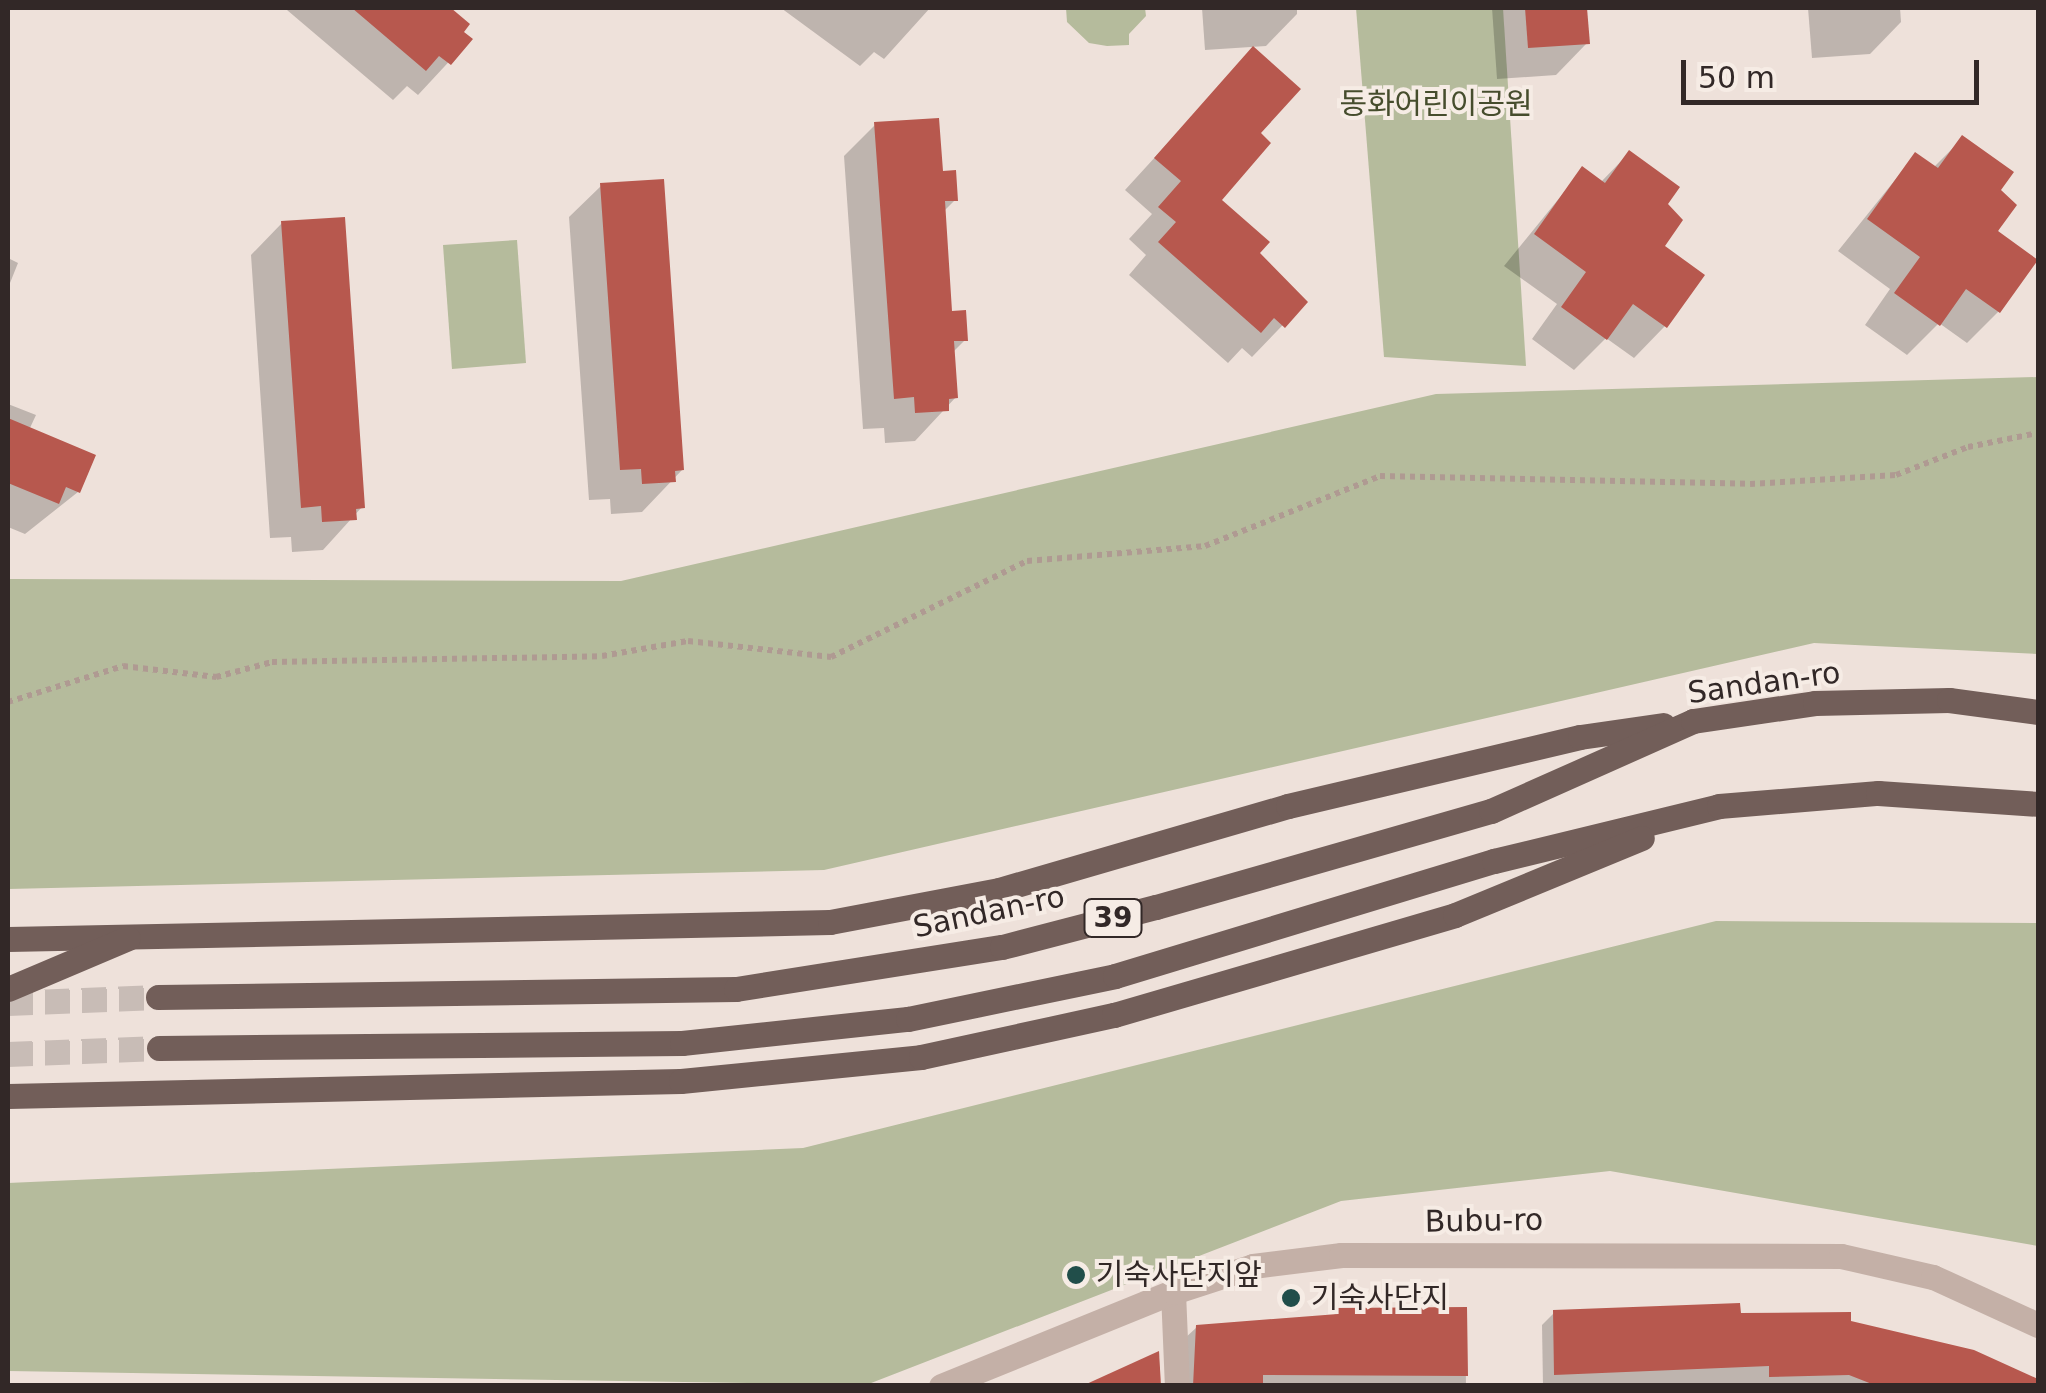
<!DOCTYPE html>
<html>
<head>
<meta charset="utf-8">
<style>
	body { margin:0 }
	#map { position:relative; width:2046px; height:1393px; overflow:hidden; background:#eee1da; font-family:"DejaVu Sans","Noto Sans KR",sans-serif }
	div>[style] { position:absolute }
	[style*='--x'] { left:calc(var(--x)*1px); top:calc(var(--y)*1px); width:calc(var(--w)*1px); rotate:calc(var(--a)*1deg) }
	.green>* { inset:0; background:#b5bb9c }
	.shadow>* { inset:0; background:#0003 }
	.building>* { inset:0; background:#b7584e }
	.primary-tunnel>* { height:25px; margin-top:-12.5px; transform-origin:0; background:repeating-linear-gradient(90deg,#c8bcb6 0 25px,transparent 0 37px) }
	.path>* { height:6px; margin-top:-3px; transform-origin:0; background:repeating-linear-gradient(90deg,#af9a92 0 5px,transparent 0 10px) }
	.minor>* { height:25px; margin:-12.5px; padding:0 12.5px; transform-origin:12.5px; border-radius:12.5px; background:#c4b0a7 }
	.primary>* { height:25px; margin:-12.5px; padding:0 12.5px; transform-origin:12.5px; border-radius:12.5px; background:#725e59 }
	.dots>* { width:28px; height:28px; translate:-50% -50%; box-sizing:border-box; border:5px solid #f6ece5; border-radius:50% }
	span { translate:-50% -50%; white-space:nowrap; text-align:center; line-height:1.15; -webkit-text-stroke:8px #f6ece5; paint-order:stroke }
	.shield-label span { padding:2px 8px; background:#f6ece5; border:2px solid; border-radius:8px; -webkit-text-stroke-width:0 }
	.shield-label { font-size:28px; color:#322827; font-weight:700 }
	.park-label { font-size:30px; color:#464d2d }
	.street-label { font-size:30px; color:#322827 }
	.poi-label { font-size:30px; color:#322827 }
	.left { translate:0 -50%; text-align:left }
	.frame { position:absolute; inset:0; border:10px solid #322827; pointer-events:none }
	.scale { position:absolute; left:1681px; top:60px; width:298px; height:45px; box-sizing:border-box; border:5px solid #322827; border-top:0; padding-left:12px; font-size:30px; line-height:35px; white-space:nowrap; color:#322827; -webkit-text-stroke:8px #f6ece5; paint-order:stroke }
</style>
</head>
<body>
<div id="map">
	<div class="green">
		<i style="clip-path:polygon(1066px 8px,1145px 8px,1146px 16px,1129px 34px,1129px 45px,1107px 46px,1089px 43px,1067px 22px)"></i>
		<i style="clip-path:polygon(1356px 8px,1503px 8px,1526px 366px,1384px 357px)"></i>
		<i style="clip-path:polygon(517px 240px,526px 363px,452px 369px,443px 245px)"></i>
		<i style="clip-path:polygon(2038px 377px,2038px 654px,1814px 643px,824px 870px,8px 889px,8px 579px,621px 581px,1436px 394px)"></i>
		<i style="clip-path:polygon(1716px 921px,2038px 923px,2038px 1246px,1610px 1171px,1341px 1201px,866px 1385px,8px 1371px,8px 1183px,803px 1148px)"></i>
	</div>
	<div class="shadow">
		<i style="clip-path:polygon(447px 8px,467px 25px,461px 32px,470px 39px,418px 95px,407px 86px,393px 100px,287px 10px)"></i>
		<i style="clip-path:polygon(781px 8px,930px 8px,884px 59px,874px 52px,860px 66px)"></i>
		<i style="clip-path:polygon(1202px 8px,1297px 8px,1297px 14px,1266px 46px,1205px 50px)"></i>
		<i style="clip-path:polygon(1492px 8px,1585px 8px,1587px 43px,1556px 75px,1497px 79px)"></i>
		<i style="clip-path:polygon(1808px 8px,1900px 8px,1901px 22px,1870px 54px,1812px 58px)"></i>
		<i style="clip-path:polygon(1253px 50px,1258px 134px,1218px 200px,1256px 253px,1305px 302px,1252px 357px,1242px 348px,1228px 363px,1129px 275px,1146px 255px,1129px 239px,1152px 214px,1125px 190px)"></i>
		<i style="clip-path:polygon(876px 124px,940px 174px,955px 200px,943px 212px,950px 314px,965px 340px,953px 352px,956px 397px,915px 441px,885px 443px,884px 428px,863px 429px,844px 156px)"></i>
		<i style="clip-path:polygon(1963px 138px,1998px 190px,1999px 311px,1967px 343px,1939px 323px,1907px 355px,1865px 325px,1890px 289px,1838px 251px,1915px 155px,1933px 168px)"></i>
		<i style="clip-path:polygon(1629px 153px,1664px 204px,1665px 326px,1634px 358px,1606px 338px,1574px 370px,1532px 339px,1557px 304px,1504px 266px,1582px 170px,1600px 183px)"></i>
		<i style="clip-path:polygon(601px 186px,682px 470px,642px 512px,611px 514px,610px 499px,589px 500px,569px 217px)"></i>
		<i style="clip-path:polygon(282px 223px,362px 507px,323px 550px,292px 552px,291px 537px,270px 538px,251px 255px)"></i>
		<i style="clip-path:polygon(8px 258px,18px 263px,8px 288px)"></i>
		<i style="clip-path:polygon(8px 404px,36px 415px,29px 430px,78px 492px,25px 534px,8px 527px)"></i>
		<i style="clip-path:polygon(1339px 1310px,1465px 1310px,1466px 1386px,1183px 1386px,1184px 1339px,1197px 1327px,1332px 1317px)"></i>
		<i style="clip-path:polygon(1554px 1313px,1848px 1323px,2030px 1386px,1543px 1386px,1542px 1325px)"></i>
	</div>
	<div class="building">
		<i style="clip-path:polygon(352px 8px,451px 8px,470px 24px,464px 32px,473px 39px,451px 65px,439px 56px,426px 71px)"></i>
		<i style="clip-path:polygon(1525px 8px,1587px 8px,1590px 44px,1528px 48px)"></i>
		<i style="clip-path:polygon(1253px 46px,1301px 89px,1261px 133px,1271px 143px,1222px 200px,1270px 242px,1260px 253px,1308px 302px,1285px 328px,1274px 318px,1261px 333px,1158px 242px,1176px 222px,1158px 207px,1181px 181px,1154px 158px)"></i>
		<i style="clip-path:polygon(939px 118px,943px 171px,956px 170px,958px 201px,945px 201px,952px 311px,966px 310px,968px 341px,954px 341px,958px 398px,949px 399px,949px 411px,915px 413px,914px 397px,894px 399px,874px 122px)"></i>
		<i style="clip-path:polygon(1962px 135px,2014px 172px,2001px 190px,2017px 205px,1998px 231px,2038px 260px,2000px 313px,1966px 289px,1940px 326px,1894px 293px,1920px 257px,1867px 219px,1915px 152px,1938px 168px)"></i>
		<i style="clip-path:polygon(1629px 150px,1680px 187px,1668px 204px,1683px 220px,1665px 246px,1705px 275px,1667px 328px,1633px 304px,1607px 340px,1561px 307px,1586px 272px,1534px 234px,1582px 166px,1605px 183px)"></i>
		<i style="clip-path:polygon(664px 179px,684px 470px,675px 471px,676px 482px,642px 484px,641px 469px,620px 470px,600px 183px)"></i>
		<i style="clip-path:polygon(345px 217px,365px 508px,356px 509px,357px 520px,322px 522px,321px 506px,301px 508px,281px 221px)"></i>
		<i style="clip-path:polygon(8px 418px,96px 455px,80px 493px,66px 487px,59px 504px,8px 483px)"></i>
		<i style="clip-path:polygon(1740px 1303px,1741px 1313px,1851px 1312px,1851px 1321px,1974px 1350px,2038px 1379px,2038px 1386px,1877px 1386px,1849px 1375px,1769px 1377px,1769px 1366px,1554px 1375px,1553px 1310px)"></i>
		<i style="clip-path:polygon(1467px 1307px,1468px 1376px,1263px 1375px,1263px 1386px,1193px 1386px,1196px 1325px,1338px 1314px,1338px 1308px)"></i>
		<i style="clip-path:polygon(1159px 1351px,1161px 1386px,1082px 1386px)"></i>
	</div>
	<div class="primary-tunnel">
		<i style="--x:8;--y:1003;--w:150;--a:-2.3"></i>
		<i style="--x:8;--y:1054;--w:151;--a:-2.3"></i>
	</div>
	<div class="path">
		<i style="--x:8;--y:702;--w:121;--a:-17.4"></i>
		<i style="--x:123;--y:666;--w:94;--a:6.7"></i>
		<i style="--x:216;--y:677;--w:58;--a:-15"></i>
		<i style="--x:272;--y:662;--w:330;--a:-1"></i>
		<i style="--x:602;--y:656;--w:87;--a:-9.9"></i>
		<i style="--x:688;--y:641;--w:144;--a:6.4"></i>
		<i style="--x:831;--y:657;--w:218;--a:-26.1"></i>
		<i style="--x:1027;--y:561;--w:179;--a:-4.8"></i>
		<i style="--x:1205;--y:546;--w:188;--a:-21.8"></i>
		<i style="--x:1380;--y:476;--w:370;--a:1.2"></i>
		<i style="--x:1750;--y:484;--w:146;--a:-3.5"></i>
		<i style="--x:1896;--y:475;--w:77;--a:-21.3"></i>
		<i style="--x:1968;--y:447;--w:71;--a:-11.3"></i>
	</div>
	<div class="minor">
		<i style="--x:1173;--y:1292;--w:94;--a:87.6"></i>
		<i style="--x:941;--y:1386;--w:250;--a:-22.1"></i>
		<i style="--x:1173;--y:1292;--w:84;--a:-18"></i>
		<i style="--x:1253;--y:1266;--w:89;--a:-7.1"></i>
		<i style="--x:1341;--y:1255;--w:500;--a:0.11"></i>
		<i style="--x:1841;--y:1256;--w:94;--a:12.9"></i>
		<i style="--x:1933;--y:1277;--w:115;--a:24.6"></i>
	</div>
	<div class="primary">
		<i style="--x:8;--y:939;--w:822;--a:-1.18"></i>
		<i style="--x:830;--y:922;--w:172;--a:-10.7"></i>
		<i style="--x:999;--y:890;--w:301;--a:-16.2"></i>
		<i style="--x:1288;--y:806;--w:300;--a:-13.3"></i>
		<i style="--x:1580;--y:737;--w:84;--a:-8.2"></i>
		<i style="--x:8;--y:989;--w:130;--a:-23"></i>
		<i style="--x:158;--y:997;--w:578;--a:-0.79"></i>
		<i style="--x:736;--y:989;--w:269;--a:-9"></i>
		<i style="--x:1002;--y:947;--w:159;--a:-14.6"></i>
		<i style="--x:1156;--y:907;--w:348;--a:-16"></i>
		<i style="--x:1491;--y:811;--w:221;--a:-24"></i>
		<i style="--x:1693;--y:721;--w:123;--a:-8.4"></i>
		<i style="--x:1815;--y:703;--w:134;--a:-1.3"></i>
		<i style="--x:1949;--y:700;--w:90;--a:7.7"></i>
		<i style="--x:159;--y:1048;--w:523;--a:-0.55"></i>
		<i style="--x:682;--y:1043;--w:227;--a:-6.1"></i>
		<i style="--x:908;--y:1019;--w:211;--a:-11.7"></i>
		<i style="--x:1115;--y:976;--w:396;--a:-16.9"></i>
		<i style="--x:1494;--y:861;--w:232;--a:-13.7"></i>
		<i style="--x:1719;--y:806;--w:160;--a:-4.7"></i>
		<i style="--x:1878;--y:793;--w:160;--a:3.9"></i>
		<i style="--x:8;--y:1096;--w:673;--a:-1.28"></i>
		<i style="--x:681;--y:1081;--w:241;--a:-5.7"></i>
		<i style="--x:921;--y:1057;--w:198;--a:-12.3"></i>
		<i style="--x:1114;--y:1015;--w:355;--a:-16.3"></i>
		<i style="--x:1455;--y:915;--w:202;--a:-22.4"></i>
	</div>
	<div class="dots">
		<i style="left:1076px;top:1275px;background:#214e4a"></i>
		<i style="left:1291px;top:1298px;background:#214e4a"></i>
	</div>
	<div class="shield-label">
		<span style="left:1113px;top:918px">39</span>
	</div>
	<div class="park-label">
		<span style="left:1436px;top:104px">동화어린이공원</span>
	</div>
	<div class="street-label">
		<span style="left:1764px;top:683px;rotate:-8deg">Sandan-ro</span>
		<span style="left:989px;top:912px;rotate:-12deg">Sandan-ro</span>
		<span style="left:1484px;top:1221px;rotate:-1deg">Bubu-ro</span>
	</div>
	<div class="poi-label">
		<span class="left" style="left:1096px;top:1275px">기숙사단지앞</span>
		<span class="left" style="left:1311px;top:1298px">기숙사단지</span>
	</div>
	<div class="frame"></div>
	<div class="scale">50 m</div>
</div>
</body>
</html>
